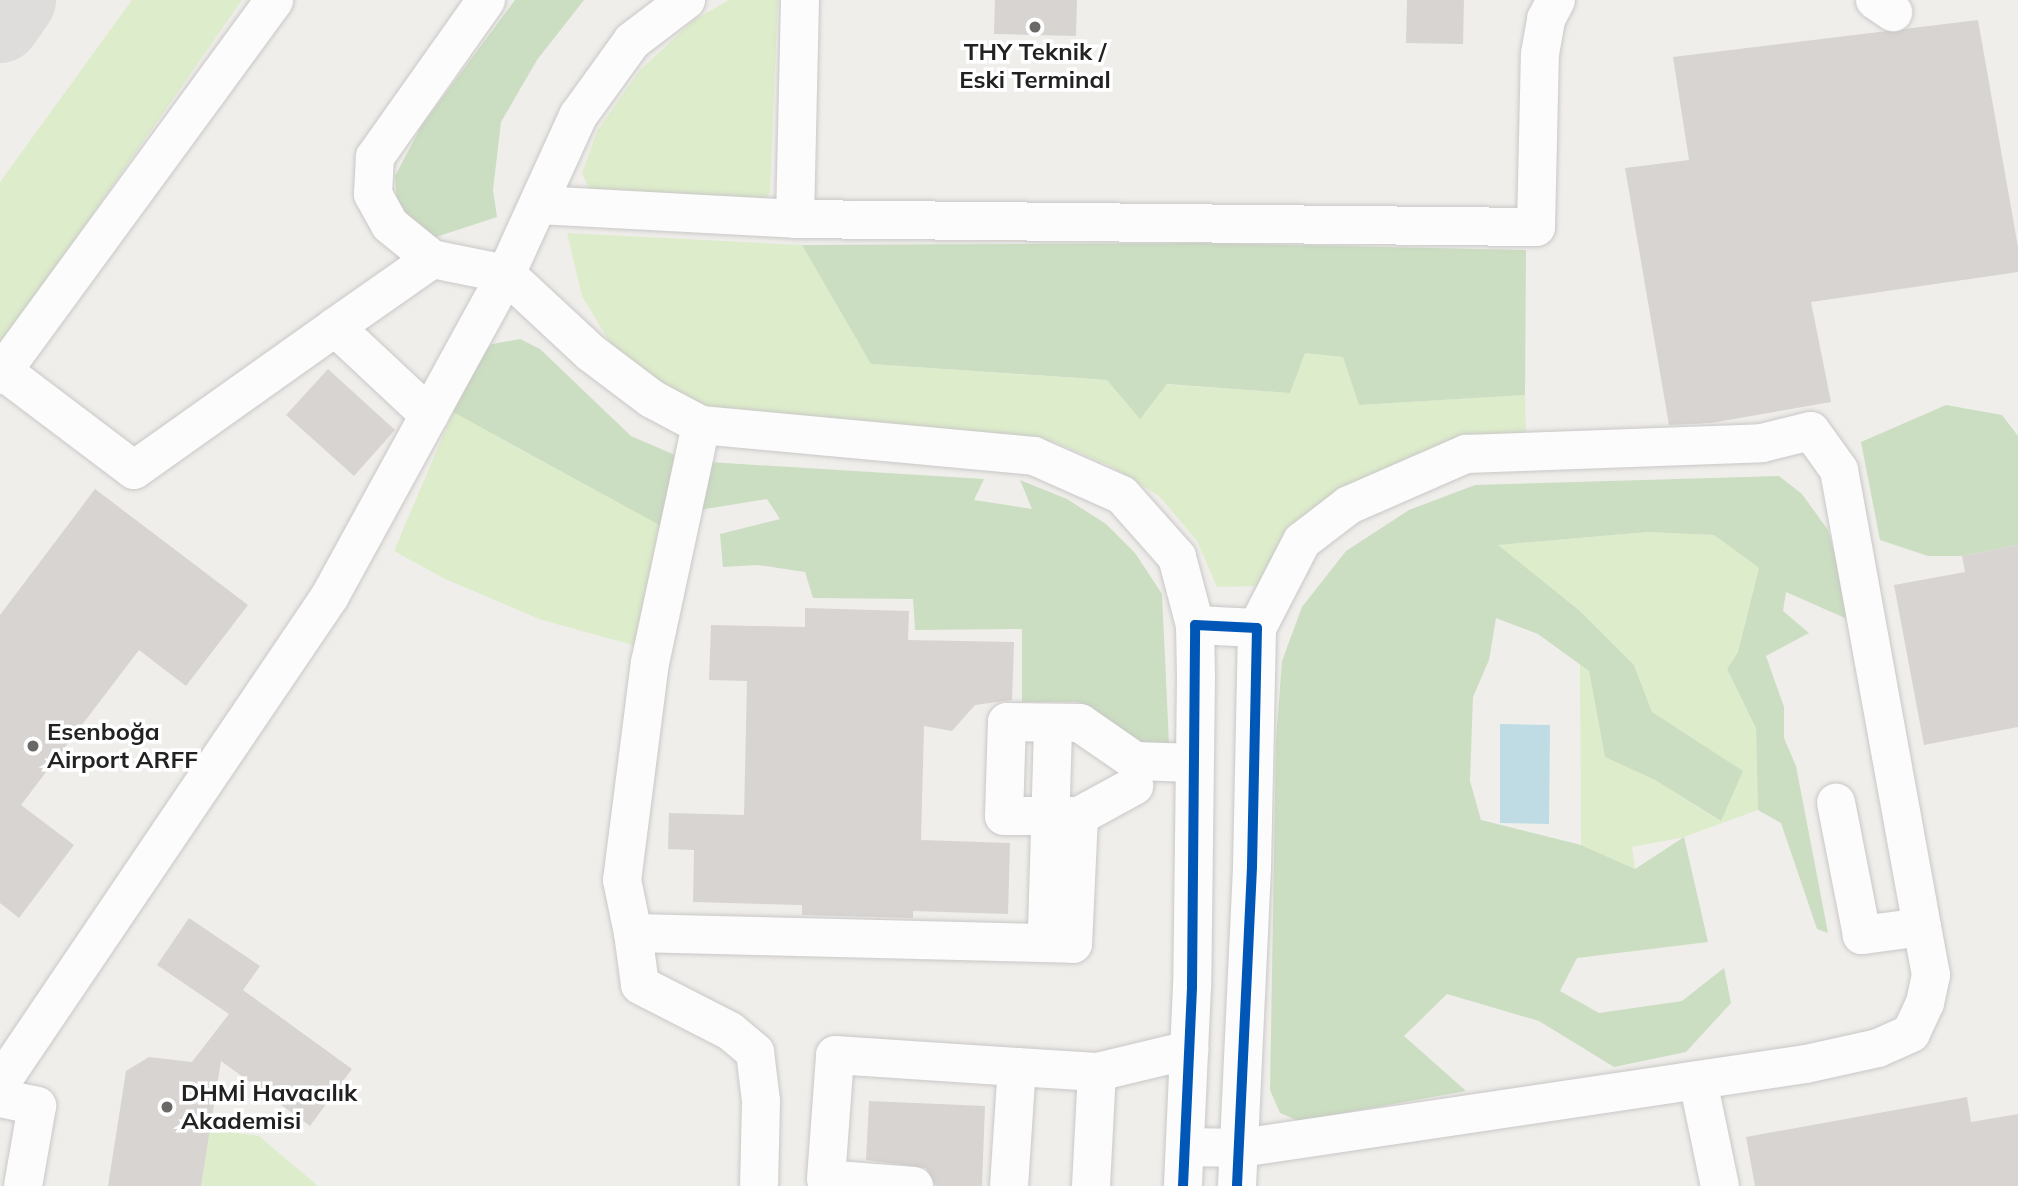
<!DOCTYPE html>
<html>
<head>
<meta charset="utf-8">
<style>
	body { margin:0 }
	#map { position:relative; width:2018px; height:1186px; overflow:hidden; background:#f0eeeb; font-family:Mulish,sans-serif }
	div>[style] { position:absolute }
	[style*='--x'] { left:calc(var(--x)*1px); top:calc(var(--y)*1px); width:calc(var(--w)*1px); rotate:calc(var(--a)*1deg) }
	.grass>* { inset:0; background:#ddeccb }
	.forest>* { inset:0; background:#cbdec1 }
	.water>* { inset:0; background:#bfdbe3 }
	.taxiway>* { height:80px; margin:-40px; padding:0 40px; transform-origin:40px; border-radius:40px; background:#dedddc }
	.building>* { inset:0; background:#d7d4d2 }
	.roads { filter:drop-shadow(0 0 2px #c9c8c7) drop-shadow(0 0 2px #c9c8c7) }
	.minor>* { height:38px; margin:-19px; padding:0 19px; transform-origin:19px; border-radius:19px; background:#fdfcfc }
	.cycleway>* { height:10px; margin:-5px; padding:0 5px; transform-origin:5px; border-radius:5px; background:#0057b8 }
	.dots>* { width:19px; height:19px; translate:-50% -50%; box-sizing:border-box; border:4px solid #fff; border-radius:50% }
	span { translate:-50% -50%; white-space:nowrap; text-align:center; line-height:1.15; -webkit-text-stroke:7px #fff; paint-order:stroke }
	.poi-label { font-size:24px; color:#222; font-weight:700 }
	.left { translate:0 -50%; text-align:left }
</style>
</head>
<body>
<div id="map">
	<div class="grass">
		<i style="clip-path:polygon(132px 0,242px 0,0 347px,0 182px)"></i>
		<i style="clip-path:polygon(729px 0,778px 0,770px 192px,764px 203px,591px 193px,582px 173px,597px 131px,640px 70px,694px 20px)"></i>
		<i style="clip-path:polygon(567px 233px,802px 245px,872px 364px,1290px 393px,1305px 353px,1343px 357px,1359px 405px,1525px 395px,1526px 435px,1476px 439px,1412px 456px,1342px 491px,1304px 524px,1266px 568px,1261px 586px,1217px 587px,1197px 541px,1159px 496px,1112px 467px,1052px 441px,855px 431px,697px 406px,648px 381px,609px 341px,582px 296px)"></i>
		<i style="clip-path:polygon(453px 412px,661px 526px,640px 647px,542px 620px,445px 579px,394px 551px)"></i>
		<i style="clip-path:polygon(1648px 532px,1714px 535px,1759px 568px,1738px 652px,1727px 669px,1756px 727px,1758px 810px,1684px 837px,1632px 847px,1635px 869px,1581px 845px,1580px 664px,1589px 671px,1605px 757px,1655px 780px,1720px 821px,1742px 771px,1652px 712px,1634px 665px,1580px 611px,1497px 545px)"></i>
		<i style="clip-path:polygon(210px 1129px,259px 1136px,318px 1186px,201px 1186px)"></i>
	</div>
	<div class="forest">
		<i style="clip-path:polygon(515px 0,584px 0,537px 60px,501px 122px,493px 190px,497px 217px,433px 238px,397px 205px,395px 176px,422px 125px)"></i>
		<i style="clip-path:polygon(1204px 243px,1526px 250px,1525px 395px,1359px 405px,1343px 357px,1305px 353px,1290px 393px,1167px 384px,1140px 419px,1107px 380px,871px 364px,802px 245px)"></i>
		<i style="clip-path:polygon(520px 339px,540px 349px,631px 436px,675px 455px,661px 526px,453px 412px,469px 369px,492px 344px)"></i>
		<i style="clip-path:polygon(1946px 405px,2002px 415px,2018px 436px,2018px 545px,1962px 556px,1928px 556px,1880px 540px,1861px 442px)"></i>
		<i style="clip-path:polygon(709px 462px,984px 479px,974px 500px,1032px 509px,1020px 480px,1067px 499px,1106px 524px,1135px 553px,1162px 594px,1169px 744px,1141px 743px,1079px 702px,1022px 702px,1022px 629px,915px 630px,913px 599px,813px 598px,805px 572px,758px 565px,723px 567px,720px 534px,780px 519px,767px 499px,699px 510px)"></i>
		<i style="clip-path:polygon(1779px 476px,1802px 494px,1828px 530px,1854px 622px,1786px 592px,1783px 611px,1809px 633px,1766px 656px,1784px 707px,1784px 738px,1796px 766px,1828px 933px,1817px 929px,1781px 823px,1758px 810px,1756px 728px,1727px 669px,1738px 652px,1759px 568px,1714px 535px,1648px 532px,1498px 545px,1580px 611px,1634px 665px,1652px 712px,1743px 771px,1721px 821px,1655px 780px,1605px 757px,1589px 671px,1538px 634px,1496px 618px,1489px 660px,1473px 697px,1470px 781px,1481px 820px,1581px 845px,1635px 869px,1684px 837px,1708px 942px,1577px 958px,1560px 991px,1599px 1013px,1682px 1001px,1724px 968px,1731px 1003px,1686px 1052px,1614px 1067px,1539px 1021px,1447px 994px,1404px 1036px,1466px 1091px,1299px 1121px,1280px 1113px,1270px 1090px,1276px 740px,1282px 661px,1302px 607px,1346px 551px,1409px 510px,1475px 485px)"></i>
	</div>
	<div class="water">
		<i style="clip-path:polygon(1500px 724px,1550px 725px,1549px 824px,1500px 823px)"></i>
	</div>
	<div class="taxiway">
		<i style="--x:0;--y:23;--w:28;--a:-55"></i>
	</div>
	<div class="building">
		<i style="clip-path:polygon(995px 0,1077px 0,1076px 36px,994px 34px)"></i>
		<i style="clip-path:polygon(1407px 0,1464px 0,1463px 44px,1406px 43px)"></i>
		<i style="clip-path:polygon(1978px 20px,2018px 247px,2018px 272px,1811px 302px,1831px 402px,1711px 423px,1669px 425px,1625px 168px,1689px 160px,1673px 57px)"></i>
		<i style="clip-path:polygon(328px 369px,395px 430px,354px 476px,286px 415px)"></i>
		<i style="clip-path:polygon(95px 489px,248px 605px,186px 686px,139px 650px,21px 805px,74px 845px,19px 918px,0 903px,0 615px)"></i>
		<i style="clip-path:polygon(2018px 545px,2018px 727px,1924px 745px,1894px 585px,1965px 572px,1962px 556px)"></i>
		<i style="clip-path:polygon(805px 608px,909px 611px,908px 640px,1014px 642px,1012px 700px,975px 705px,952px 731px,924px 726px,921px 840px,1010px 843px,1008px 914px,913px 911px,913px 918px,802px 915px,802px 905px,693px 902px,694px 850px,668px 849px,669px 813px,744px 815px,747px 681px,709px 680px,711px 625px,805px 627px)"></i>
		<i style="clip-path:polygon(189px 918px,260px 966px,243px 990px,352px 1069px,310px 1126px,221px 1061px,201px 1186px,108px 1186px,126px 1071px,149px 1057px,192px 1062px,229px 1014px,157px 965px)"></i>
		<i style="clip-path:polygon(1967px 1097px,1971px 1122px,2018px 1114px,2018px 1186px,1755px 1186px,1746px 1137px)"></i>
		<i style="clip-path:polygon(869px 1101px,985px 1106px,982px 1186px,936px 1186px,926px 1168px,866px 1160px)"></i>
	</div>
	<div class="roads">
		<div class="minor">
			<i style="--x:800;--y:0;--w:219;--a:91.3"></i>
			<i style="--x:795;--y:219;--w:741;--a:0.62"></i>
			<i style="--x:1536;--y:227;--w:173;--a:-88.7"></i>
			<i style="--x:1540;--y:54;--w:36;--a:-80"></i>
			<i style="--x:1546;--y:19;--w:21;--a:-62"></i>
			<i style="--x:1875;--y:0;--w:22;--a:34"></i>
			<i style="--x:539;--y:205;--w:256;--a:3.1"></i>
			<i style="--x:432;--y:259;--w:76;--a:11.5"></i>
			<i style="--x:506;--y:274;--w:116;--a:42.9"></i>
			<i style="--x:591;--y:353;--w:76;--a:37"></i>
			<i style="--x:652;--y:399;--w:55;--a:28"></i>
			<i style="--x:701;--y:425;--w:334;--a:5.3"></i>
			<i style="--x:1034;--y:456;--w:96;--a:23.9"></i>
			<i style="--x:1122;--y:495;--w:83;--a:48.4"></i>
			<i style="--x:1177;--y:557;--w:70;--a:75.2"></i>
			<i style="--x:1195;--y:625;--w:52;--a:88.9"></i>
			<i style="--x:1196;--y:677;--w:309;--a:90.7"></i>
			<i style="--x:1192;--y:986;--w:200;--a:92.6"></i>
			<i style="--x:335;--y:327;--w:118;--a:-35"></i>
			<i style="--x:432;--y:259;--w:54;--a:-141"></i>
			<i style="--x:390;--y:225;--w:35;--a:-119"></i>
			<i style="--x:373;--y:194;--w:37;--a:-87"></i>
			<i style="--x:375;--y:157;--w:192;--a:-54.7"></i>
			<i style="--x:3;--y:371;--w:164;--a:37.1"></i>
			<i style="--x:134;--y:470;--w:247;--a:-35.4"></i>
			<i style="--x:335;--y:327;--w:129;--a:43.1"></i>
			<i style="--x:0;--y:375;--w:464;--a:-53.8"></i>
			<i style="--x:701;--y:425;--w:242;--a:102.1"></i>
			<i style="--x:650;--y:662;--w:220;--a:97.3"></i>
			<i style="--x:622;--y:880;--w:54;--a:78.3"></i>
			<i style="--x:633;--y:933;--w:440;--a:1.4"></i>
			<i style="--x:1073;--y:944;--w:128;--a:-87.3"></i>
			<i style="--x:1079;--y:816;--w:63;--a:-28.6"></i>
			<i style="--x:1195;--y:625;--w:62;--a:2.8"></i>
			<i style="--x:1079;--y:816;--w:75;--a:180"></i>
			<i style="--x:1004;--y:816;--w:94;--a:-88.2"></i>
			<i style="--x:1007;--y:722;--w:73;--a:0.8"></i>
			<i style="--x:1080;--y:723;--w:67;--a:34.6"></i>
			<i style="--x:1135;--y:761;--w:59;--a:1.9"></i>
			<i style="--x:1047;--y:930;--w:207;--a:-88.3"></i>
			<i style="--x:633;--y:933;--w:52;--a:82.3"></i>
			<i style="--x:640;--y:985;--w:101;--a:27.1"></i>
			<i style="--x:730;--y:1031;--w:33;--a:40"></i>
			<i style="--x:755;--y:1052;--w:49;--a:83"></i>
			<i style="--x:761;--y:1101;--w:85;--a:91.3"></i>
			<i style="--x:1698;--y:1081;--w:107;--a:78.2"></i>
			<i style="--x:0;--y:1084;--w:589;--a:-55.93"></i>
			<i style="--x:330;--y:596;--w:367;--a:-61.3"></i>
			<i style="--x:506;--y:274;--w:174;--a:-65.5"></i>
			<i style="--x:578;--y:116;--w:92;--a:-54.2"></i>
			<i style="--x:632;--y:41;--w:68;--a:-37.2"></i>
			<i style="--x:0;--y:1098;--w:38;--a:12"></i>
			<i style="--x:37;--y:1106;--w:81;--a:99.9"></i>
			<i style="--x:1186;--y:1147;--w:55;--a:1"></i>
			<i style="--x:1241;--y:1148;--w:571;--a:-8.46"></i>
			<i style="--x:1806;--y:1064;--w:74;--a:-12.5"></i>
			<i style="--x:1878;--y:1048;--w:36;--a:-24"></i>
			<i style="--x:1911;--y:1033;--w:33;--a:-65"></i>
			<i style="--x:1925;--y:1003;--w:29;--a:-78"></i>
			<i style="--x:1931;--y:975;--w:49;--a:-100.6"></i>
			<i style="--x:914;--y:1186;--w:88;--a:-175.5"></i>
			<i style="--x:826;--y:1179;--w:124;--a:-85.8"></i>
			<i style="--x:835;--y:1055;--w:182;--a:3.8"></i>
			<i style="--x:1009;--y:1186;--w:119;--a:-86.2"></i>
			<i style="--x:1017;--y:1067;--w:80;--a:3.6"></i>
			<i style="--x:1091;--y:1186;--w:114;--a:-87"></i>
			<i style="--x:1097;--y:1072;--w:95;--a:-13.4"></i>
			<i style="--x:1237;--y:1186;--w:319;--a:-87.3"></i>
			<i style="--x:1252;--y:867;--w:239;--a:-88.8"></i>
			<i style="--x:1257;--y:628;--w:98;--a:-62.7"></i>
			<i style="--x:1302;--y:541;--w:59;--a:-37.5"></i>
			<i style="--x:1349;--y:505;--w:128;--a:-23.6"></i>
			<i style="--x:1466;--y:454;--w:296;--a:-2.1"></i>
			<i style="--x:1762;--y:443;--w:50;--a:-13.8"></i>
			<i style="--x:1811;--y:431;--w:48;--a:54.3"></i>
			<i style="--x:1839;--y:470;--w:464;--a:79.7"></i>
			<i style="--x:1922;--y:927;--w:61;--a:172.4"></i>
			<i style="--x:1862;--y:935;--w:135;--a:-101.1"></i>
		</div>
	</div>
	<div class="cycleway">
		<i style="--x:1183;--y:1186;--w:200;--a:-87.4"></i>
		<i style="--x:1192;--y:986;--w:361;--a:-89.5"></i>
		<i style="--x:1195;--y:625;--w:62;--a:2.8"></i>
		<i style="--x:1257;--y:628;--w:239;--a:91.2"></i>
		<i style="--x:1252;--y:867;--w:319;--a:92.7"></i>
	</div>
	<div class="dots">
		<i style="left:1035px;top:27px;background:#6a6968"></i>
		<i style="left:33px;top:746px;background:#6a6968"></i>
		<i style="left:167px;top:1107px;background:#6a6968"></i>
	</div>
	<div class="poi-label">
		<span style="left:1035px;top:66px">THY Teknik /<br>Eski Terminal</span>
		<span class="left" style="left:47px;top:746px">Esenboğa<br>Airport ARFF</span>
		<span class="left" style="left:181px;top:1107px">DHMİ Havacılık<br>Akademisi</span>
	</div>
</div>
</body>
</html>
